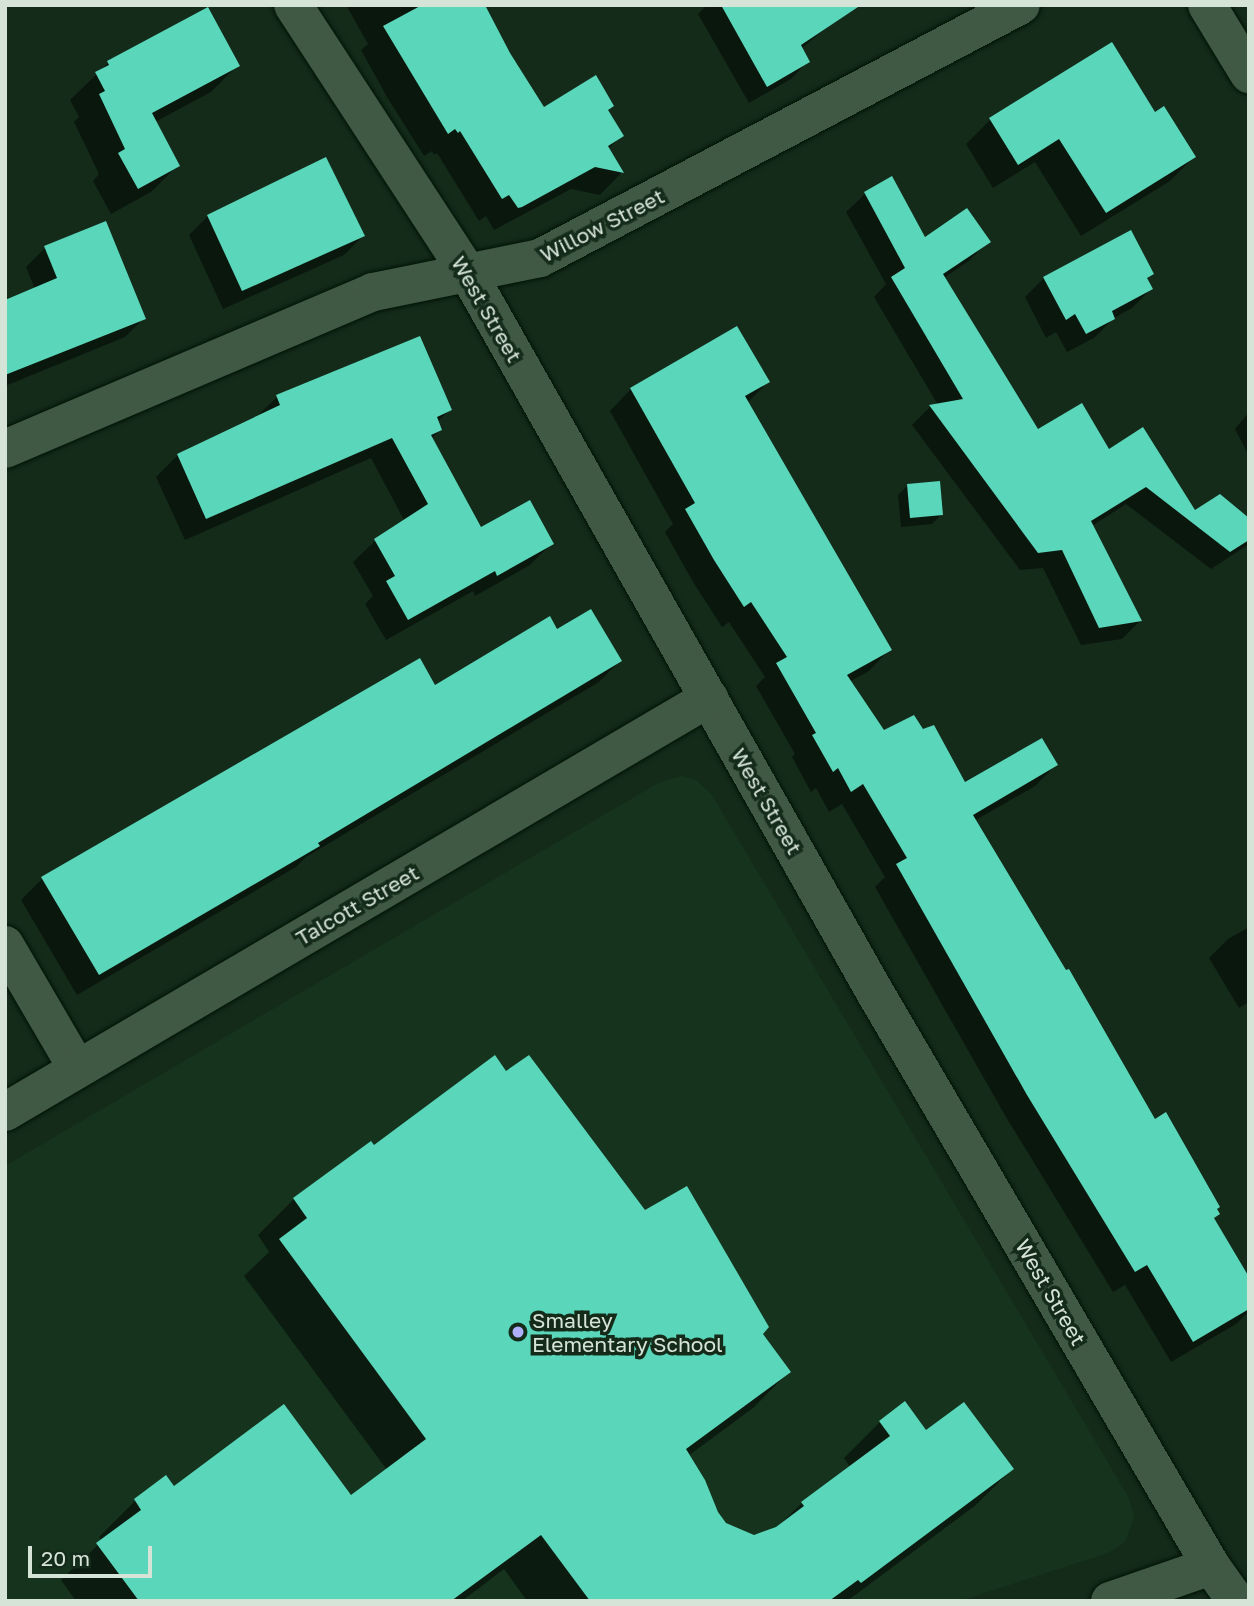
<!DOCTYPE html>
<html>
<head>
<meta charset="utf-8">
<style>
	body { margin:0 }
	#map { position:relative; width:1254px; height:1606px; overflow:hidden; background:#142b1a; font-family:"Golos Text",sans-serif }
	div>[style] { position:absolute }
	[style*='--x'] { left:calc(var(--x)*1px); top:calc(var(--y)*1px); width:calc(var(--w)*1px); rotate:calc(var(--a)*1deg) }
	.built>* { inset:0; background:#15331d }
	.shadow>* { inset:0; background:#0007 }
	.building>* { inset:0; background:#5ad6bb }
	.roads { filter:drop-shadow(0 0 2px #011305) drop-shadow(0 0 2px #011305) }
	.minor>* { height:38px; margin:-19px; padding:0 19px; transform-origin:19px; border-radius:19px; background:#405945 }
	.dots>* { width:19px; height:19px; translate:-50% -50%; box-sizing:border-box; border:4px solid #142b1a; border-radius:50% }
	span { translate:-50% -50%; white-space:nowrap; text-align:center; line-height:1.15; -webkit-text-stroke:7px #142b1a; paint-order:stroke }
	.street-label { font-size:21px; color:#d6e4d8 }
	.poi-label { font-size:21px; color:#d6e4d8 }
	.left { translate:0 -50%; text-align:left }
	.frame { position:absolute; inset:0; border:7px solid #d6e4d8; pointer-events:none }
	.scale { position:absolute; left:28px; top:1546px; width:124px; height:32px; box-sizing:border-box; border:4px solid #d6e4d8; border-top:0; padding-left:9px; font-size:21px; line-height:24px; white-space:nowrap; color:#d6e4d8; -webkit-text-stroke:5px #142b1a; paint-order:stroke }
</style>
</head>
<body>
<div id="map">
	<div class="built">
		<i style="clip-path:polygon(682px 776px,696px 780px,712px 795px,1129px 1498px,1134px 1518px,1125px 1542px,1108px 1553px,960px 1601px,5px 1601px,5px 1166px,660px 782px)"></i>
	</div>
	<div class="shadow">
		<i style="clip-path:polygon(346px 5px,468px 5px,508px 54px,544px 109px,606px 111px,621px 136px,608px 149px,622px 172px,600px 195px,571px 189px,494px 230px,486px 216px,479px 221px,437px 153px,434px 155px,432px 151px,424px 156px,387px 97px,361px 50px,368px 44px)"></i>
		<i style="clip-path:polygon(820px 5px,832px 23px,801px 49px,808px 61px,791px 79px,749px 103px,698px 14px,707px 5px)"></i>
		<i style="clip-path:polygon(108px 63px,238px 65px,211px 92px,155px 122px,178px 165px,151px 192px,111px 214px,93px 181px,99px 174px,74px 122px,79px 117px,70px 100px)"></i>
		<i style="clip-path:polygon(1154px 114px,1194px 157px,1170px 181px,1081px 236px,1035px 162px,993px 188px,966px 144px,990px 120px)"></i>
		<i style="clip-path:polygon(891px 179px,925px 240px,988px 241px,970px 260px,944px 278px,1037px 432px,1108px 451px,1194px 512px,1249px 520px,1249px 544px,1211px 569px,1126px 504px,1092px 526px,1140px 621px,1122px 639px,1081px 645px,1043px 568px,1020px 570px,912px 425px,930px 407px,938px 405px,874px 297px,886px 284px,846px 212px,865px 194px)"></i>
		<i style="clip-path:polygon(208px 216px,363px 236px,344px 255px,223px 309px,189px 235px)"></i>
		<i style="clip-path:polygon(45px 248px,144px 318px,125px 337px,5px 386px,5px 302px,35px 289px,26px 267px)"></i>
		<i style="clip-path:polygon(1152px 273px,1146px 280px,1151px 289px,1132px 308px,1114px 318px,1094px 338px,1067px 352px,1056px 332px,1046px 338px,1025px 297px,1044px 278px)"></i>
		<i style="clip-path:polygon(419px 339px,450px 410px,437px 422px,440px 430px,431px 439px,481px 530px,552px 543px,530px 565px,475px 596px,473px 591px,386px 640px,365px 604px,373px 596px,353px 562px,375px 541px,405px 522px,371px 458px,185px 540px,156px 477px,178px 455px,254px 419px,277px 397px)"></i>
		<i style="clip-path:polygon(768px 382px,747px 403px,890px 649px,869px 671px,849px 682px,883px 732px,965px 784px,1056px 765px,1035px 786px,974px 821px,1154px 1121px,1216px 1210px,1218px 1214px,1213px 1219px,1249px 1281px,1249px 1311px,1236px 1324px,1171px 1362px,1125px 1285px,1113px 1292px,1006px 1117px,875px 887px,885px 877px,842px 804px,829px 812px,816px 788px,811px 792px,792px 757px,795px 754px,756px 686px,765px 677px,729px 622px,722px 627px,693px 582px,665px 532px,673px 524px,610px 411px,631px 389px)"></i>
		<i style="clip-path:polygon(1249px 412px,1249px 456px,1235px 429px)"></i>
		<i style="clip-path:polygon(907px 486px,941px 515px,932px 524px,901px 527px,898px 495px)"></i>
		<i style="clip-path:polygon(557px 631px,620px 661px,599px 682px,306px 857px,296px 867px,77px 995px,21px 900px,42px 879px,435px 687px)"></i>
		<i style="clip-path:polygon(1249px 927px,1249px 1002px,1239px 1008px,1209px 958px,1228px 939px)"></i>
		<i style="clip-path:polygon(506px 1073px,761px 1334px,789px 1372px,753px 1408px,688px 1456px,725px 1524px,754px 1537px,775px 1529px,802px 1503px,850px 1467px,844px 1458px,880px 1422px,904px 1404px,925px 1432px,1012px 1469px,976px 1505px,847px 1601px,527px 1601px,504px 1569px,462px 1601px,76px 1601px,61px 1580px,102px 1541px,99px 1537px,135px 1501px,166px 1478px,173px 1488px,351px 1497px,387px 1470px,244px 1276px,269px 1252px,258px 1235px,294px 1199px,370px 1143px,374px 1147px)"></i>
	</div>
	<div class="building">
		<i style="clip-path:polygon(422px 5px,485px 5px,510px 53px,544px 107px,596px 75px,614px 106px,608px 110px,624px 136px,608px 146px,624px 173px,595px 167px,522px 207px,518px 208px,509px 195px,502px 199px,460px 131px,458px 133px,455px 129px,448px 134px,383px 26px)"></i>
		<i style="clip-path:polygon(721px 5px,861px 5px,801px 45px,810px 62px,767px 87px)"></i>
		<i style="clip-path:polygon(208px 7px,240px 66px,152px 113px,180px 166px,138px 189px,118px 153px,125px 149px,99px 94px,105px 91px,95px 72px,109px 65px,107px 61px)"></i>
		<i style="clip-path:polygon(1112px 42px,1155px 112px,1164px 106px,1196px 157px,1106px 213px,1059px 139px,1018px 165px,989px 118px)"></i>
		<i style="clip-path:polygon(326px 157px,365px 236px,242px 291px,207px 215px)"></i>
		<i style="clip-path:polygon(892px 176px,925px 237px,967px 208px,991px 242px,943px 274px,1038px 429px,1082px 403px,1109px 449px,1143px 427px,1195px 510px,1220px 494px,1249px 518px,1249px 540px,1230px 552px,1146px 487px,1091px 521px,1142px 621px,1099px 628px,1062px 550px,1038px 553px,929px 405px,963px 399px,891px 277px,905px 268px,864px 192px)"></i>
		<i style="clip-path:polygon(106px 221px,146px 319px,5px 375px,5px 300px,57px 278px,44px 246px)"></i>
		<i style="clip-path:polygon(1131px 230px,1154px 274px,1147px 278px,1153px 289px,1112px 311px,1115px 319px,1086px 334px,1075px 314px,1066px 320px,1043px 277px)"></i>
		<i style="clip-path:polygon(737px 326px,770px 382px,745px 396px,892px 650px,847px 675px,884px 730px,914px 715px,923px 729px,934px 725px,965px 782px,1042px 738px,1058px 765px,973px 815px,1066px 970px,1069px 969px,1155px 1119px,1166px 1112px,1220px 1207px,1217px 1209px,1220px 1214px,1214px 1218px,1249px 1277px,1249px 1309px,1193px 1342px,1147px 1265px,1135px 1272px,1027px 1095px,896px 864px,907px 858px,863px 784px,851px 792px,838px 768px,833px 772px,812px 735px,816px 733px,776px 663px,787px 657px,751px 602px,744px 607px,714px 560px,685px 509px,695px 503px,630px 388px)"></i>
		<i style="clip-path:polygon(420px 336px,452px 410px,437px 417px,442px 430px,431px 435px,481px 527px,530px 500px,554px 544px,497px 576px,495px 571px,408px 620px,386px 581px,395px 576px,374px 539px,428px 504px,392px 438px,206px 519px,177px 454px,280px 405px,276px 395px)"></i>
		<i style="clip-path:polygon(940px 481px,943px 515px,910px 518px,907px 484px)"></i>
		<i style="clip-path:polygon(591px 609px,622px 661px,318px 843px,320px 846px,99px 975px,41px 877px,420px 658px,435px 685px,550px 616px,557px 629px)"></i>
		<i style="clip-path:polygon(495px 1055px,506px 1071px,529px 1055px,645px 1210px,687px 1186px,769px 1327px,763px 1334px,791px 1372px,686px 1449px,705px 1480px,718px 1512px,726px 1523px,754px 1535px,776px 1527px,804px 1506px,801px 1502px,890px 1436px,879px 1421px,905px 1401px,926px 1430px,964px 1402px,1014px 1469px,861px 1583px,858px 1580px,829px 1601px,590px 1601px,541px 1535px,451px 1601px,139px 1601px,96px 1543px,141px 1510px,134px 1499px,166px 1475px,174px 1486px,284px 1404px,351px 1495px,426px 1439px,279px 1239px,307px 1218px,293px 1198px,371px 1141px,374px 1145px)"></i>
	</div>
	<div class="roads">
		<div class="minor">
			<i style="--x:293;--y:5;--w:322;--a:56.9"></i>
			<i style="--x:469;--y:275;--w:826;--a:60.49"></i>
			<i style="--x:876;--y:994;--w:663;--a:59.64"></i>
			<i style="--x:1211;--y:1566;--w:43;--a:54.5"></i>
			<i style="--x:1207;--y:5;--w:81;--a:58.7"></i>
			<i style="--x:5;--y:449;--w:400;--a:-23.1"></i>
			<i style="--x:373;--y:292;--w:170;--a:-11.5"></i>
			<i style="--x:540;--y:258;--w:543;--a:-27.74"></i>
			<i style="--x:5;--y:945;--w:143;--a:59.7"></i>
			<i style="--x:5;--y:1112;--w:817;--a:-30.46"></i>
			<i style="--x:1110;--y:1601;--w:107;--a:-19.1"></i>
		</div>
	</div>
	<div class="dots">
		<i style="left:518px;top:1332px;background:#adaffb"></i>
	</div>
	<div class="street-label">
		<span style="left:602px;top:225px;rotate:-27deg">Willow Street</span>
		<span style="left:487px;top:309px;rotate:60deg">West Street</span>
		<span style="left:767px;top:801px;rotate:60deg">West Street</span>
		<span style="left:357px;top:905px;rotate:-30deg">Talcott Street</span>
		<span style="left:1051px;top:1292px;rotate:60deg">West Street</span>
	</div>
	<div class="poi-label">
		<span class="left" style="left:532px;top:1332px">Smalley<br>Elementary School</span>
	</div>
	<div class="frame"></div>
	<div class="scale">20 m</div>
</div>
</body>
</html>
